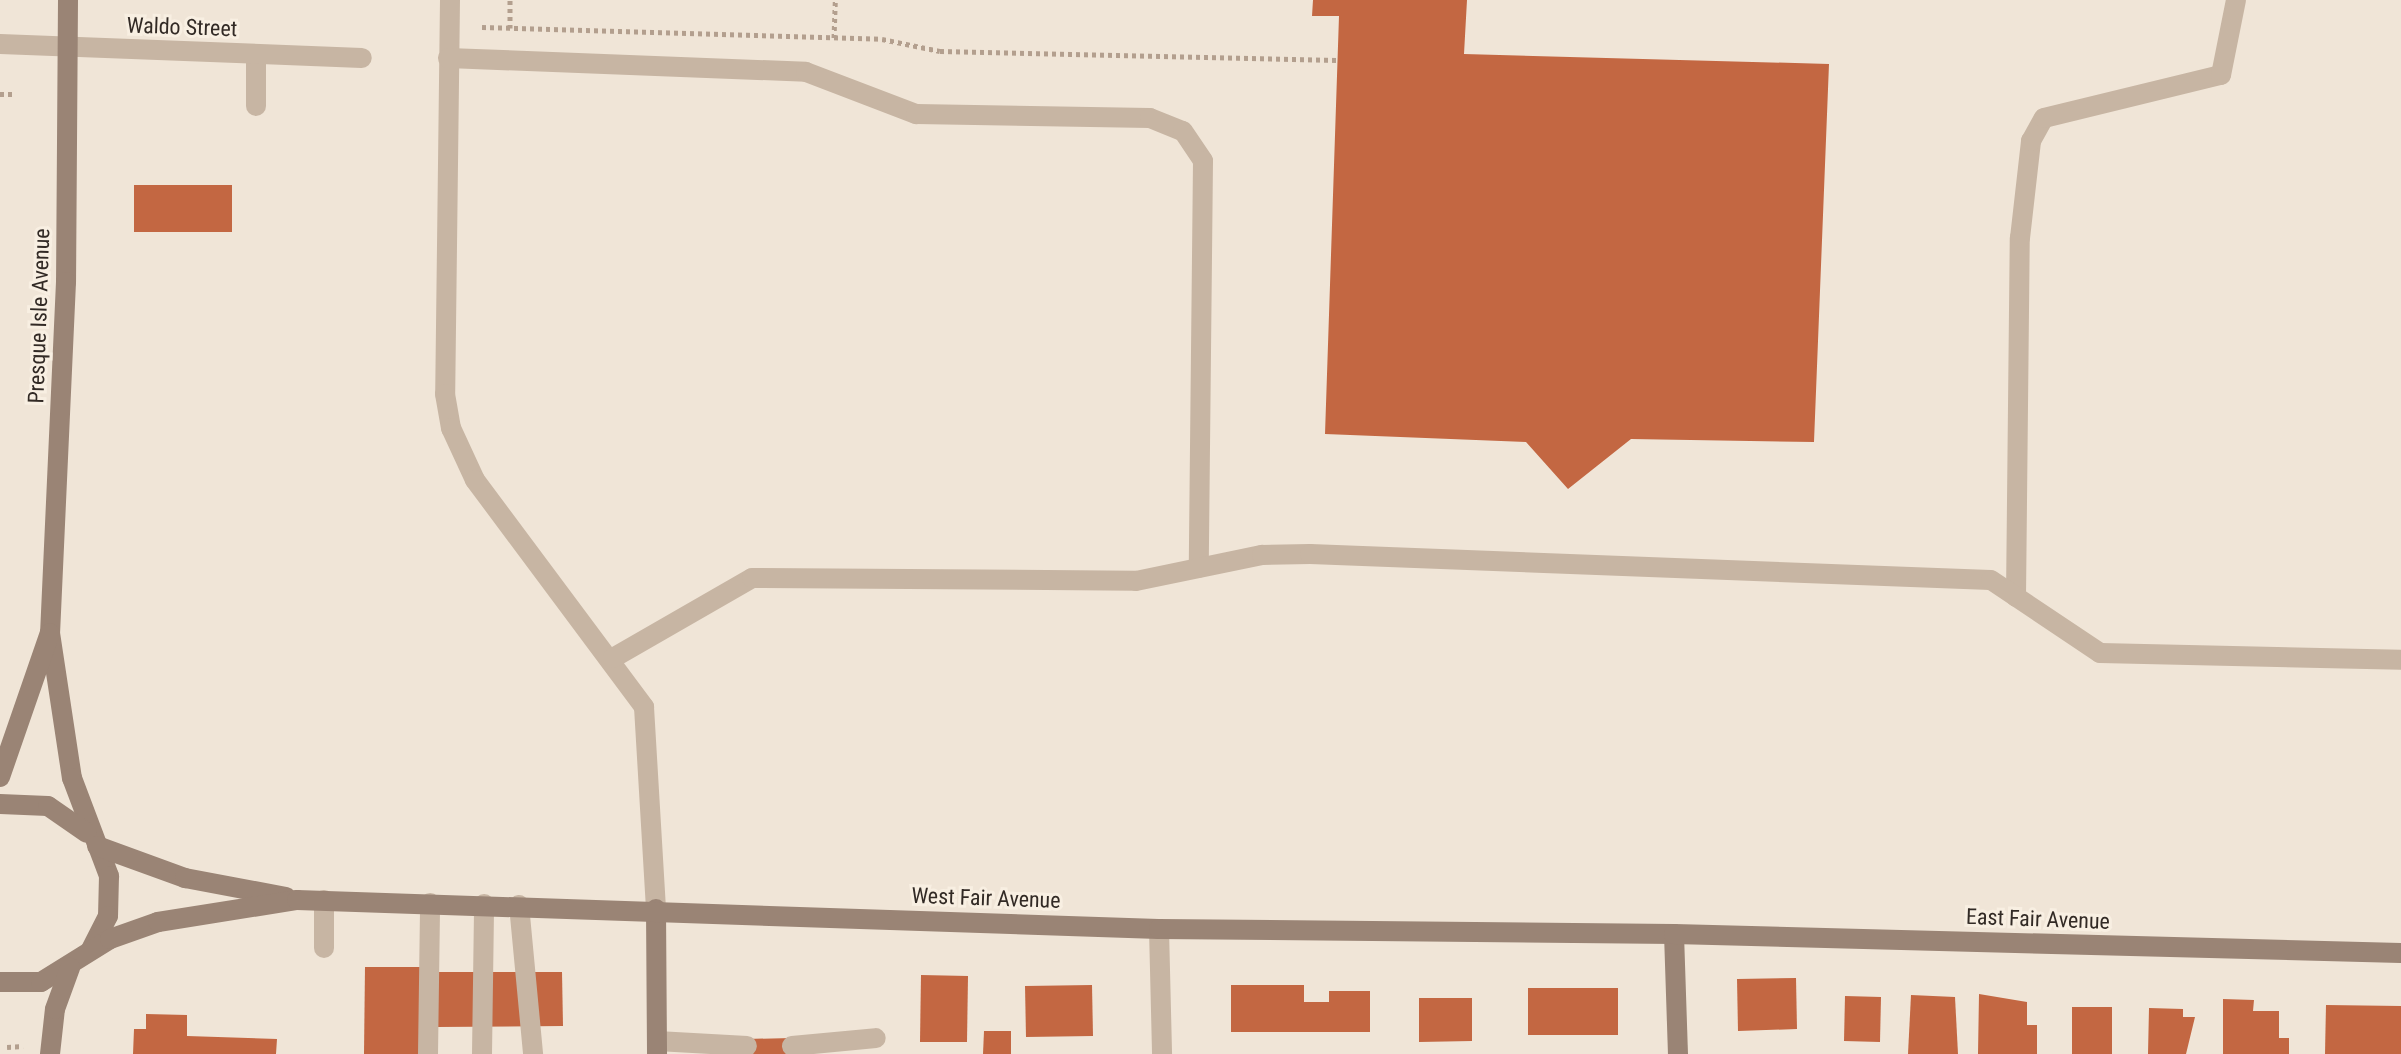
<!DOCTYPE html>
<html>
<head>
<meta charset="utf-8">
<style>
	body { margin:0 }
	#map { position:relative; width:2401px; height:1054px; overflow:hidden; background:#f0e5d7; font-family:"Roboto Condensed",sans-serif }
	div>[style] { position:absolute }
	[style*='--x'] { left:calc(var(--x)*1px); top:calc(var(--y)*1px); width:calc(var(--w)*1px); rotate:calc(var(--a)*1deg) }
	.building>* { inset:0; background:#c36742 }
	.path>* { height:5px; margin-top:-2.5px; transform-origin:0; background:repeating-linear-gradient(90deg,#b39f8e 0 4px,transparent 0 8px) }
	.lane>* { height:20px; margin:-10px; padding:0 10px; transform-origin:10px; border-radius:10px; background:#c7b5a3 }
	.street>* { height:20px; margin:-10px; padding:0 10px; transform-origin:10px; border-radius:10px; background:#c7b5a3 }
	.secondary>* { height:20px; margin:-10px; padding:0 10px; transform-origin:10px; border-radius:10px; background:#9a8475 }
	span { translate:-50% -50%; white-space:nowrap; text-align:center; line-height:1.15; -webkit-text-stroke:6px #f8efe2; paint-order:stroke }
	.street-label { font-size:22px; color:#322a25 }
</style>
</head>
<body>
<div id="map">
	<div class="building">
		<i style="clip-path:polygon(1313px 0,1467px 0,1464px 54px,1829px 64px,1814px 442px,1631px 439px,1568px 489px,1526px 442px,1325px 434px,1339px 16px,1312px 16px)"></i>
		<i style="clip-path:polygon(134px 185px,232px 185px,232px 232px,134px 232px)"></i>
		<i style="clip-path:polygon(365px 967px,420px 967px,420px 1054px,364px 1054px)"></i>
		<i style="clip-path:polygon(436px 972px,562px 972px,563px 1026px,436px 1027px)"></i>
		<i style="clip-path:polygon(921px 975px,968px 976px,967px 1042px,920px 1042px)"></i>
		<i style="clip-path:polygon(1796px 978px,1797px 1029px,1738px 1031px,1737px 979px)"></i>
		<i style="clip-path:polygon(1092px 985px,1093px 1036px,1026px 1037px,1025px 986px)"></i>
		<i style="clip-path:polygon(1231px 985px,1304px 985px,1304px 1002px,1329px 1002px,1329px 991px,1370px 991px,1370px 1032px,1231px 1032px)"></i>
		<i style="clip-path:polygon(1528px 988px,1618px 988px,1618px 1035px,1528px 1035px)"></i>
		<i style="clip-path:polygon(1979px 994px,2027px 1002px,2027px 1025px,2037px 1025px,2037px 1054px,1978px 1054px)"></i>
		<i style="clip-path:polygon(1911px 995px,1955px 997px,1958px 1054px,1908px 1054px)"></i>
		<i style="clip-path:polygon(1845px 996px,1881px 997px,1880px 1042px,1844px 1041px)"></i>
		<i style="clip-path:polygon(1419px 998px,1472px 998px,1472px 1041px,1419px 1042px)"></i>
		<i style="clip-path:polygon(2223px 999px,2254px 1000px,2253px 1011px,2279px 1011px,2279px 1038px,2289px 1038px,2289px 1054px,2223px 1054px)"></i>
		<i style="clip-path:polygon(2326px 1005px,2401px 1006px,2401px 1054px,2325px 1054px)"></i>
		<i style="clip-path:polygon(2072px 1007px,2112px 1007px,2112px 1054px,2072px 1054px)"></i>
		<i style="clip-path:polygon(2149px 1008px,2183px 1009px,2183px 1017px,2195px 1017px,2186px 1054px,2148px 1054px)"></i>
		<i style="clip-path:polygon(146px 1014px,187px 1015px,187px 1036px,277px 1039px,276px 1054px,133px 1054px,134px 1029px,146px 1029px)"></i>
		<i style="clip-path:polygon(984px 1031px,1011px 1031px,1011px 1054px,983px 1054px)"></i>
		<i style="clip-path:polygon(792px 1038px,792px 1054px,747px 1054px,746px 1039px)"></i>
	</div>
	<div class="path">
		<i style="--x:482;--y:27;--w:400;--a:1.7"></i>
		<i style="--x:882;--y:39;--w:59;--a:11.7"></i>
		<i style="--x:940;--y:51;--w:397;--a:1.3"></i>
		<i style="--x:510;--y:28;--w:28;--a:-90"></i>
		<i style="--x:834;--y:38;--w:38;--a:-88"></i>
		<i style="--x:0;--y:94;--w:15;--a:0"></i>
		<i style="--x:7;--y:1047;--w:16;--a:-4"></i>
	</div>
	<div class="lane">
		<i style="--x:450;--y:0;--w:394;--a:90.7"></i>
		<i style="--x:445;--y:394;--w:35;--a:80"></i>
		<i style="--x:451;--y:428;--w:57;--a:65.2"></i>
		<i style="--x:475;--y:480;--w:283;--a:53.3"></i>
		<i style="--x:644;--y:707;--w:202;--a:86.6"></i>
		<i style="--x:448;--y:58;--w:358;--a:2.2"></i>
		<i style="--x:806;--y:72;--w:118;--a:20.9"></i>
		<i style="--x:916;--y:114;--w:234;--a:1"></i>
		<i style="--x:1150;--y:118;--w:35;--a:22"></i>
		<i style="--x:1183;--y:131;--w:36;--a:56"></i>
		<i style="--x:1203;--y:161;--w:407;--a:90.6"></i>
		<i style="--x:256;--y:106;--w:52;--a:-90"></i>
		<i style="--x:2016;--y:597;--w:359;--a:-89.4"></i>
		<i style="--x:2020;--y:238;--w:98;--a:-83.5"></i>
		<i style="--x:2031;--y:141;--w:26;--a:-61"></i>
		<i style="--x:2044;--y:118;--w:182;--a:-13.7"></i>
		<i style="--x:2221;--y:75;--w:76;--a:-78.7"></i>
		<i style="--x:613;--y:658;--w:160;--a:-29.9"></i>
		<i style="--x:752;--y:578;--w:384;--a:0.4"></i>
		<i style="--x:1136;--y:581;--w:129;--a:-11.7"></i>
		<i style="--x:1262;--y:555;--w:48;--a:-1.2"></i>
		<i style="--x:1310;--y:554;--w:681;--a:2.19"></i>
		<i style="--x:1991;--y:580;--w:131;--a:33.8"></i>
		<i style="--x:2100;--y:653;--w:301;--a:1.3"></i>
		<i style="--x:324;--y:900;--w:48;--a:90"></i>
		<i style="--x:519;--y:905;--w:150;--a:84.6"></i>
		<i style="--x:657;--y:1041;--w:90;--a:3.2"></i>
		<i style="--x:792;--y:1046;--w:84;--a:-5.4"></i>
		<i style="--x:428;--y:1054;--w:151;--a:-89.2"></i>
		<i style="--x:482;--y:1054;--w:150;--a:-89.2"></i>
	</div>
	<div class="street">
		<i style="--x:0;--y:44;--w:362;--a:2.2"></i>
		<i style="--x:1159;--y:929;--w:125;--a:88.6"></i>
	</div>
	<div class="secondary">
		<i style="--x:68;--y:0;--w:282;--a:90.4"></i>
		<i style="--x:66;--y:282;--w:351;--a:92.6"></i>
		<i style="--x:50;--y:633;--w:147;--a:81.4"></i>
		<i style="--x:72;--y:778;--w:105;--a:69.3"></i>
		<i style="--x:109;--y:876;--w:40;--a:91.4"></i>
		<i style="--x:108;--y:916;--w:37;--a:117"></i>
		<i style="--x:0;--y:777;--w:152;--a:-70.9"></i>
		<i style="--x:0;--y:804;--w:48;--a:2.4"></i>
		<i style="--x:48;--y:806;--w:47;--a:34.7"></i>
		<i style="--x:97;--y:846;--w:94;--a:20"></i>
		<i style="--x:185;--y:878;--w:103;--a:10.7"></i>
		<i style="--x:656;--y:909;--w:145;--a:89.6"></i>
		<i style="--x:1674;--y:934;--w:120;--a:88.1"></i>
		<i style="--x:0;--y:982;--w:41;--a:0"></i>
		<i style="--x:41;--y:982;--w:81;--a:-31.9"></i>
		<i style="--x:110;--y:939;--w:51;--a:-19.5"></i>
		<i style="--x:158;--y:922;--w:141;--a:-9"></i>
		<i style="--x:297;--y:900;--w:862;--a:1.93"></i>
		<i style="--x:1159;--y:929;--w:515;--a:0.56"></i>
		<i style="--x:1674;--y:934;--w:727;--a:1.5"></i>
		<i style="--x:50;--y:1054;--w:45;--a:-83.7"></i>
		<i style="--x:55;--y:1009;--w:44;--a:-69.9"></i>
	</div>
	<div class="street-label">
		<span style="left:182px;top:27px;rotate:2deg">Waldo Street</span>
		<span style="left:39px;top:316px;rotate:-88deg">Presque Isle Avenue</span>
		<span style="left:986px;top:898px;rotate:2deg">West Fair Avenue</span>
		<span style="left:2038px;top:919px;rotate:2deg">East Fair Avenue</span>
	</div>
</div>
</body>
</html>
